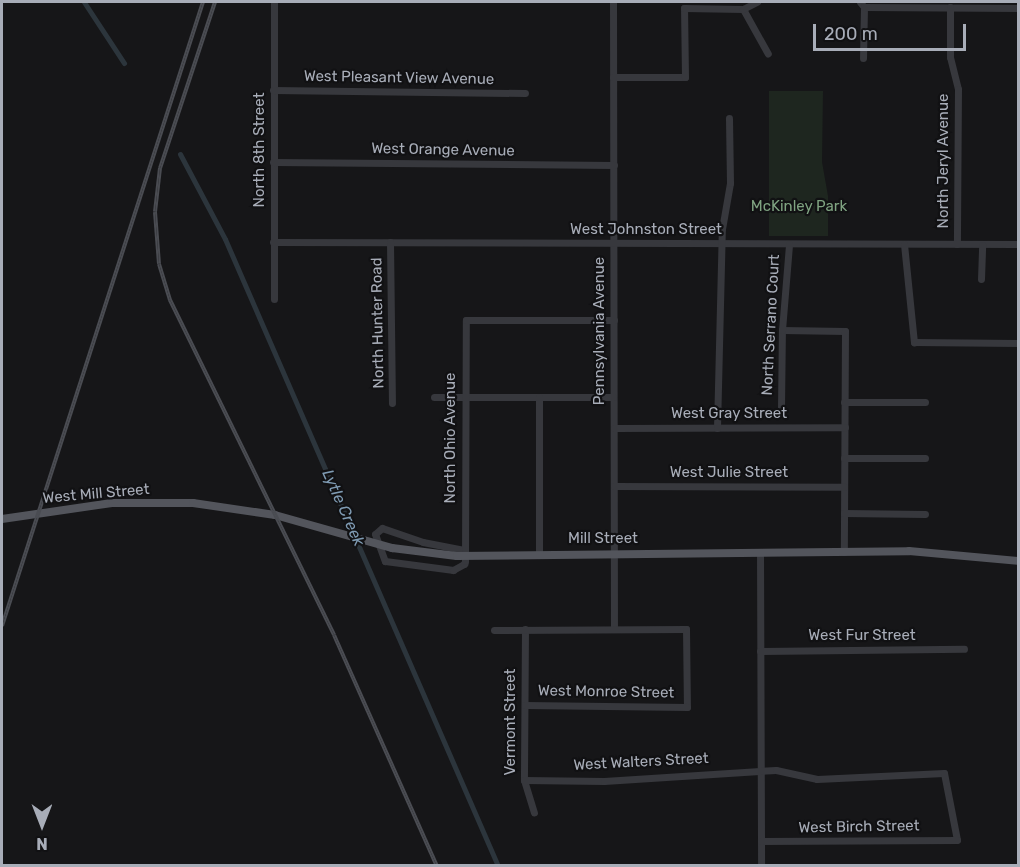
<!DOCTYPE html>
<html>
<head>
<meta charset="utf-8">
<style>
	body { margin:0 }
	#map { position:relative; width:1020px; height:867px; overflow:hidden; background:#161618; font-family:Rubik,sans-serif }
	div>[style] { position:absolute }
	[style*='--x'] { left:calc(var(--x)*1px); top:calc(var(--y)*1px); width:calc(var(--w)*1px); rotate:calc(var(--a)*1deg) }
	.green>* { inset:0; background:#1e261f }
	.canal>* { height:5px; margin:-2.5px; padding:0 2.5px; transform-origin:2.5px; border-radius:2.5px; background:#2c353c }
	.minor>* { height:7px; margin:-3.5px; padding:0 3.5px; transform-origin:3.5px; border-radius:3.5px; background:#37383d }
	.major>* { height:8px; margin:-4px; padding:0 4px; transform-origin:4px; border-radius:4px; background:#53555c }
	.rail>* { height:4px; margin-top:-2px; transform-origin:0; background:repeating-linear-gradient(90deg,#111113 0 4.5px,#4a4c52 0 9px); box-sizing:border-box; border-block:2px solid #4a4c52 }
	span { translate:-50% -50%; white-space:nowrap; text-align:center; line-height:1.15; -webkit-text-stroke:4.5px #111113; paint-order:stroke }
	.street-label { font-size:15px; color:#a8adb8 }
	.park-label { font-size:15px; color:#7fa381 }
	.water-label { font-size:16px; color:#7f9bb3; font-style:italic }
	.frame { position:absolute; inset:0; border:3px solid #a8adb8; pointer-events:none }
	.north { position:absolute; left:12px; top:795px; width:60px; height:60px; -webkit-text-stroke:4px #111113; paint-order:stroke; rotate:180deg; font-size:16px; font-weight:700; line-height:24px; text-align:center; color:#a8adb8 }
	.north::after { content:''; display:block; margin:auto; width:21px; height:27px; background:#a8adb8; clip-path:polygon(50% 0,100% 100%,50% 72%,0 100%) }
	.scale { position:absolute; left:813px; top:24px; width:153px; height:27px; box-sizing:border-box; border:3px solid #a8adb8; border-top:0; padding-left:8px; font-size:18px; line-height:21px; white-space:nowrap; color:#a8adb8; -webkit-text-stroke:4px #111113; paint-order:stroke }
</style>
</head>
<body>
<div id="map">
	<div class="green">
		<i style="clip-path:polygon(769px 91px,823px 91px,822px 162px,828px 196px,828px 236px,769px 236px)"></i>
	</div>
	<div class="canal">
		<i style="--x:84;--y:2;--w:73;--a:56.7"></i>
		<i style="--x:180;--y:154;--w:96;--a:62.1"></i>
		<i style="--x:225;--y:239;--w:684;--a:66.47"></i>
	</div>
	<div class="minor">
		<i style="--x:274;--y:2;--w:297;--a:90"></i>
		<i style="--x:613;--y:2;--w:627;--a:89.91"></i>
		<i style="--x:860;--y:2;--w:6;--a:51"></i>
		<i style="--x:864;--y:7;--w:51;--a:91.1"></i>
		<i style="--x:864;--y:7;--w:154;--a:0.4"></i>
		<i style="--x:950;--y:7;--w:50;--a:90"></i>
		<i style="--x:950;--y:57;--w:33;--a:76"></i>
		<i style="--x:958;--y:89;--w:155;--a:90.4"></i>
		<i style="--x:743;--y:9;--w:51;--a:60.9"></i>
		<i style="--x:613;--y:77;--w:72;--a:0"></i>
		<i style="--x:685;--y:77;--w:69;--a:-90.8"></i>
		<i style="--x:684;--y:8;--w:59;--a:1"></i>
		<i style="--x:743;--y:9;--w:16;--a:-27"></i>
		<i style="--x:273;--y:90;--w:252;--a:0.7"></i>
		<i style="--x:273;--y:162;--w:341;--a:0.5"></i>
		<i style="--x:273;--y:242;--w:745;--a:0.15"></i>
		<i style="--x:390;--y:242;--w:161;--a:89.3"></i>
		<i style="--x:904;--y:244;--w:99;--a:84.2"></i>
		<i style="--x:914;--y:342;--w:104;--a:0.6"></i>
		<i style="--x:981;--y:279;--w:34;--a:-88"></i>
		<i style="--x:782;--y:330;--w:63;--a:0.9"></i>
		<i style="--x:845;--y:331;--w:221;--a:90.3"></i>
		<i style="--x:434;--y:397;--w:179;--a:0"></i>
		<i style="--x:844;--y:402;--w:81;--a:0"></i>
		<i style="--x:781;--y:407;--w:77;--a:-89.3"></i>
		<i style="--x:782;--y:330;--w:86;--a:-85.3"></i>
		<i style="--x:614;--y:428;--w:231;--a:-0.2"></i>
		<i style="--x:717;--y:428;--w:199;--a:-88.6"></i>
		<i style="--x:722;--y:229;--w:47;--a:-80.1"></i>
		<i style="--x:730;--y:183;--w:65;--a:-90.9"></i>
		<i style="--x:844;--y:458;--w:81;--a:0"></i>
		<i style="--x:614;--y:486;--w:230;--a:0.2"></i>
		<i style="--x:844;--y:513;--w:81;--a:0.7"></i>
		<i style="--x:464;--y:550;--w:42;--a:-169"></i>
		<i style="--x:423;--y:542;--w:43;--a:-161.1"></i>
		<i style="--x:382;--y:528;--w:9;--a:139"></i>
		<i style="--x:375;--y:534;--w:29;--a:70"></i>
		<i style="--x:385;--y:561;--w:69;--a:7.5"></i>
		<i style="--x:453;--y:570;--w:13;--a:-29"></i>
		<i style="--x:464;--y:564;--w:3;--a:-72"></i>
		<i style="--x:465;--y:561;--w:241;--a:-89.8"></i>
		<i style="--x:466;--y:320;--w:148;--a:0"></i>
		<i style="--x:760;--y:552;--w:314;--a:89.8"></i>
		<i style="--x:539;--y:553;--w:156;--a:-90"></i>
		<i style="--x:525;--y:629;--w:151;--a:90.4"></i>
		<i style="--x:524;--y:780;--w:34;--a:73"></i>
		<i style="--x:494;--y:630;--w:192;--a:-0.3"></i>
		<i style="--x:686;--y:629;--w:78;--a:89.3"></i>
		<i style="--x:687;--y:707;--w:162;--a:-179.3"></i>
		<i style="--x:760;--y:651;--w:204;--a:-0.6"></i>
		<i style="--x:524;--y:780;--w:80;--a:0.7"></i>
		<i style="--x:604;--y:781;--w:172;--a:-3.7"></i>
		<i style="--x:776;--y:770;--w:42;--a:12.4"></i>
		<i style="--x:817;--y:779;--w:127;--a:-2.7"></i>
		<i style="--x:944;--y:773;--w:68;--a:79"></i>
		<i style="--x:957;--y:840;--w:196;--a:179.7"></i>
	</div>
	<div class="major">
		<i style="--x:2;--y:519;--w:111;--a:-8.3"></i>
		<i style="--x:112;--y:503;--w:81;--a:0"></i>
		<i style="--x:193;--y:503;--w:83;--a:8.3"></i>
		<i style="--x:275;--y:515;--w:122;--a:15.8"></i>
		<i style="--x:392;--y:548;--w:65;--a:7"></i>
		<i style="--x:457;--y:556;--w:452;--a:-0.6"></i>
		<i style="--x:909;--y:551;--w:109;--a:5.2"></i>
	</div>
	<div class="rail">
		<i style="--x:215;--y:2;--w:175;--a:108.3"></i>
		<i style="--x:160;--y:168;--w:44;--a:96.5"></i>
		<i style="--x:155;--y:212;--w:52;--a:85.6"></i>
		<i style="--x:159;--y:264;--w:38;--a:73"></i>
		<i style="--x:170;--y:300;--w:373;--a:63.9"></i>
		<i style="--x:334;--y:635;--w:253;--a:66"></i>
		<i style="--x:2;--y:626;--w:656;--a:-72.15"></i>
	</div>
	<div class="street-label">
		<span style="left:399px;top:78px;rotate:1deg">West Pleasant View Avenue</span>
		<span style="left:260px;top:150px;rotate:-90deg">North 8th Street</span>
		<span style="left:443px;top:150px;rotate:1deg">West Orange Avenue</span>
		<span style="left:944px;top:161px;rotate:-90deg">North Jeryl Avenue</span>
		<span style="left:646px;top:230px">West Johnston Street</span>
		<span style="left:378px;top:323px;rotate:-91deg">North Hunter Road</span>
		<span style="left:771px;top:325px;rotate:-87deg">North Serrano Court</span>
		<span style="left:600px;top:331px;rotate:-90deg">Pennsylvania Avenue</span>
		<span style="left:729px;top:414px">West Gray Street</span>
		<span style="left:451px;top:438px;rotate:-90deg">North Ohio Avenue</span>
		<span style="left:729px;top:473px">West Julie Street</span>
		<span style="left:96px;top:494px;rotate:-5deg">West Mill Street</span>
		<span style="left:603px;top:539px">Mill Street</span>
		<span style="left:862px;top:636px">West Fur Street</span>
		<span style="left:606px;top:692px;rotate:1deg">West Monroe Street</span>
		<span style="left:511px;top:722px;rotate:-90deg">Vermont Street</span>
		<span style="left:641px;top:762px;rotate:-3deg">West Walters Street</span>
		<span style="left:859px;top:827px;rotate:-1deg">West Birch Street</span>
	</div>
	<div class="park-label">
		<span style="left:799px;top:207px">McKinley Park</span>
	</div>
	<div class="water-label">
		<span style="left:343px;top:508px;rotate:66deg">Lytle Creek</span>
	</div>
	<div class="frame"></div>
	<div class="north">N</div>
	<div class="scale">200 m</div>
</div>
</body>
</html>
